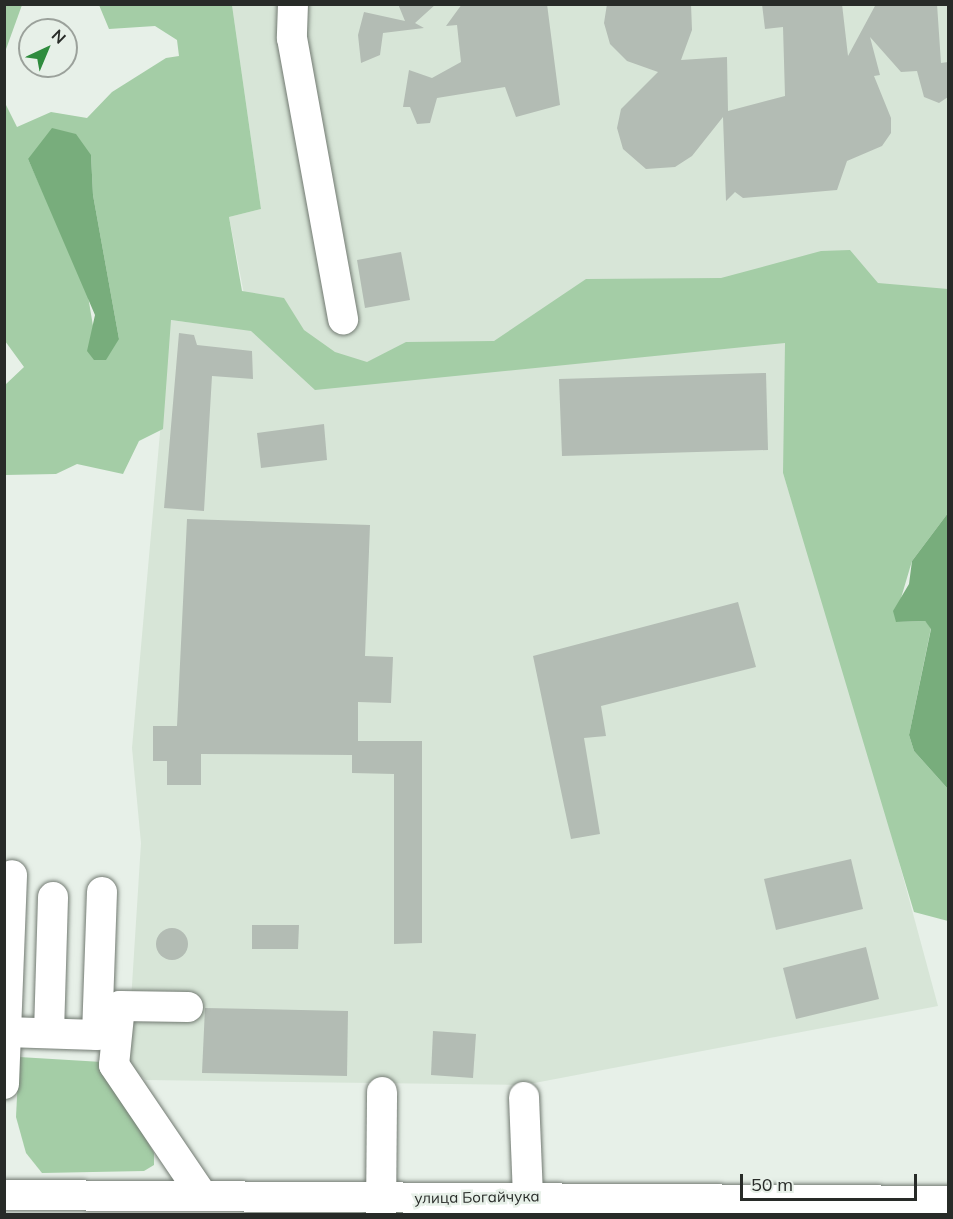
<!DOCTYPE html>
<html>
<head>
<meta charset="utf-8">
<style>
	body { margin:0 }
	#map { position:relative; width:953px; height:1219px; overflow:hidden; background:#e7f0e8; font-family:Mulish,sans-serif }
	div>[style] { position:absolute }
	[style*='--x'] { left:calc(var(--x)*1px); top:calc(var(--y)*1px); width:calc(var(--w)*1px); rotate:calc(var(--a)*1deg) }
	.built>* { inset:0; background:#d7e5d7 }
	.green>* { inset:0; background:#a4cda6 }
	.water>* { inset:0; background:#78ad7c }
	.building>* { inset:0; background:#b3bcb4 }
	.round { border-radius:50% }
	.roads { filter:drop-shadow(0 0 2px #727a72) drop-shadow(0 0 2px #727a72) }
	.minor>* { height:30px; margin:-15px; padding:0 15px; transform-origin:15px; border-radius:15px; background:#fff }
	span { translate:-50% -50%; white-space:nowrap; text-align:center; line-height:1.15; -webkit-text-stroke:5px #e7f0e8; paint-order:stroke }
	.street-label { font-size:15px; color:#282b28 }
	.frame { position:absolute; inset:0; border:6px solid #282b28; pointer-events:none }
	.north { position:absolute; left:18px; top:18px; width:60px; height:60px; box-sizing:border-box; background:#e7f0e8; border:2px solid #9ba19b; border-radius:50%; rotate:44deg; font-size:16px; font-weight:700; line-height:24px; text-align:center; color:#282b28 }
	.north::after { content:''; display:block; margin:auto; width:21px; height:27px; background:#2f8c3e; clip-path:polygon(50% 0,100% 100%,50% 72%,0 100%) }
	.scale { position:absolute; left:740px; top:1174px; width:177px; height:27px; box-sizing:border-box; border:3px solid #282b28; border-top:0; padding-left:8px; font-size:18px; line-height:21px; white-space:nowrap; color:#282b28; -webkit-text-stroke:4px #e7f0e8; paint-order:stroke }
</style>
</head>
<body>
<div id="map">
	<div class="built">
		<i style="clip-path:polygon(232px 5px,948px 5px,948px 321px,783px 473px,866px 740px,938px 1006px,524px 1085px,146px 1080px,127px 1064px,141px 843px,132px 748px,170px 320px,251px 330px,229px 217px,261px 209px)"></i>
	</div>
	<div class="green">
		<i style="clip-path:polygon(5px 4px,22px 5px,5px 52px,4px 5px)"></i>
		<i style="clip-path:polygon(evenodd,99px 5px,232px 5px,261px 209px,229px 217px,242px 291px,284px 298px,304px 330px,335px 352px,367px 362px,406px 342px,494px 341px,586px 279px,721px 278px,821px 251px,850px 250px,878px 283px,948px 289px,948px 513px,912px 561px,896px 615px,896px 622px,925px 621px,931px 628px,909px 735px,914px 751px,948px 789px,948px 921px,914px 912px,783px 473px,785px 343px,315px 390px,251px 331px,171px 320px,163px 429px,139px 441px,123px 474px,77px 464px,56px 474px,5px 475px,5px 385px,24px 367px,5px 341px,4px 101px,17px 127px,51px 112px,87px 118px,112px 92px,166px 58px,179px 56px,177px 40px,155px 26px,109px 29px,99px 5px,91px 155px,93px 195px,119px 339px,93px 326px,87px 290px,28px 159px,91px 155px)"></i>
		<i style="clip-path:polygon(19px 1057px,102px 1062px,154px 1153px,154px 1165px,144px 1171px,42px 1173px,26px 1153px,16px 1117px)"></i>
	</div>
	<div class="water">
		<i style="clip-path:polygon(52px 128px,76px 134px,91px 155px,93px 195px,119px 339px,106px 360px,94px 360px,87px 351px,95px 315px,28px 159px)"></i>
		<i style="clip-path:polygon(948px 513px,948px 789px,914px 751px,909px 735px,931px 629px,925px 621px,896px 622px,893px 611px,909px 584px,912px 561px)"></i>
	</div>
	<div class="building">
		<i style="clip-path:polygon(398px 4px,436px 4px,415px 23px,424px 28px,383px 33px,380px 55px,361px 63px,358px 35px,364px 12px,405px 21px)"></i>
		<i style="clip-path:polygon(462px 4px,547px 4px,560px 105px,516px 117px,505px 87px,437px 98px,430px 123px,417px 124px,410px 107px,403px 107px,409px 70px,432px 78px,461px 62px,457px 25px,446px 26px)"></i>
		<i style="clip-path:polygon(607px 4px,691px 4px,692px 30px,681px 60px,727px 57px,728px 111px,785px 96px,783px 27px,765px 29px,762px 4px,842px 4px,848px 56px,876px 4px,937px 4px,941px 63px,948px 62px,948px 97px,939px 103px,924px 97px,917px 71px,901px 72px,870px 37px,880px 75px,874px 76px,891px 118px,891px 133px,882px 146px,847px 161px,837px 190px,743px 198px,735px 192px,726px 201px,723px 117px,692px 156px,675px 167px,646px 169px,623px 149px,617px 128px,621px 109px,658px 72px,627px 61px,610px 44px,604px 23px)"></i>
		<i style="clip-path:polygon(401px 252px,410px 300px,365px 308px,357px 260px)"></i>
		<i style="clip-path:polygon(179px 333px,194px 335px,197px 345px,252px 351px,253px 379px,212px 376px,204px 511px,164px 508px)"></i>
		<i style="clip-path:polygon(766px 373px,768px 450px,562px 456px,559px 379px)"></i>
		<i style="clip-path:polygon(324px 424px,327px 460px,261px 468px,257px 433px)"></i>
		<i style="clip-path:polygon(187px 519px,370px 525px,365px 656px,393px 657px,391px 703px,358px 702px,358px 741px,422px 741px,422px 943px,394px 944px,394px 774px,352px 773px,352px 755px,201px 754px,201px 785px,167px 785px,167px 761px,153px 761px,153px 726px,177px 726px)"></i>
		<i style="clip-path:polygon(738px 602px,756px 667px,601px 706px,606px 736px,584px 738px,600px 834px,571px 839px,533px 656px)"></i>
		<i style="clip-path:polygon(851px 859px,863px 909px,776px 930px,764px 879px)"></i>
		<i style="clip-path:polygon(252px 925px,299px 925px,298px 949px,252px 949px)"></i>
		<i class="round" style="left:156px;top:928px;width:32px;height:32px"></i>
		<i style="clip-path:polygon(866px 947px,879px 999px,796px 1019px,783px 968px)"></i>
		<i style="clip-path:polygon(205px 1008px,348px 1011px,347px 1076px,202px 1073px)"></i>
		<i style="clip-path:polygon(433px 1031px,476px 1034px,473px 1078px,431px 1075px)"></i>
	</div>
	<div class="roads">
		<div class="minor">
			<i style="--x:293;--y:4;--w:34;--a:92"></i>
			<i style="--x:292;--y:38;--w:286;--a:79.7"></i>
			<i style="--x:188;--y:1007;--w:68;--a:-179.2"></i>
			<i style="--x:120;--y:1006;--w:59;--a:95.8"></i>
			<i style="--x:114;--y:1065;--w:157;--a:55.9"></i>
			<i style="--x:6;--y:1032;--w:91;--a:1.9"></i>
			<i style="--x:97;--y:1035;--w:143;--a:-88"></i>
			<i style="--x:49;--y:1033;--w:136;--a:-88.3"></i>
			<i style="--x:4;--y:1084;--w:209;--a:-87.8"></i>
			<i style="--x:524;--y:1097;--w:100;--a:87.7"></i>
			<i style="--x:4;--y:1195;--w:944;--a:0.36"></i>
			<i style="--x:381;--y:1214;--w:122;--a:-89.5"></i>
		</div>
	</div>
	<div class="street-label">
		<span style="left:477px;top:1197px;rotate:-1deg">улица Богайчука</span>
	</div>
	<div class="frame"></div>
	<div class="north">N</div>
	<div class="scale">50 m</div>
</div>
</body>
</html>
